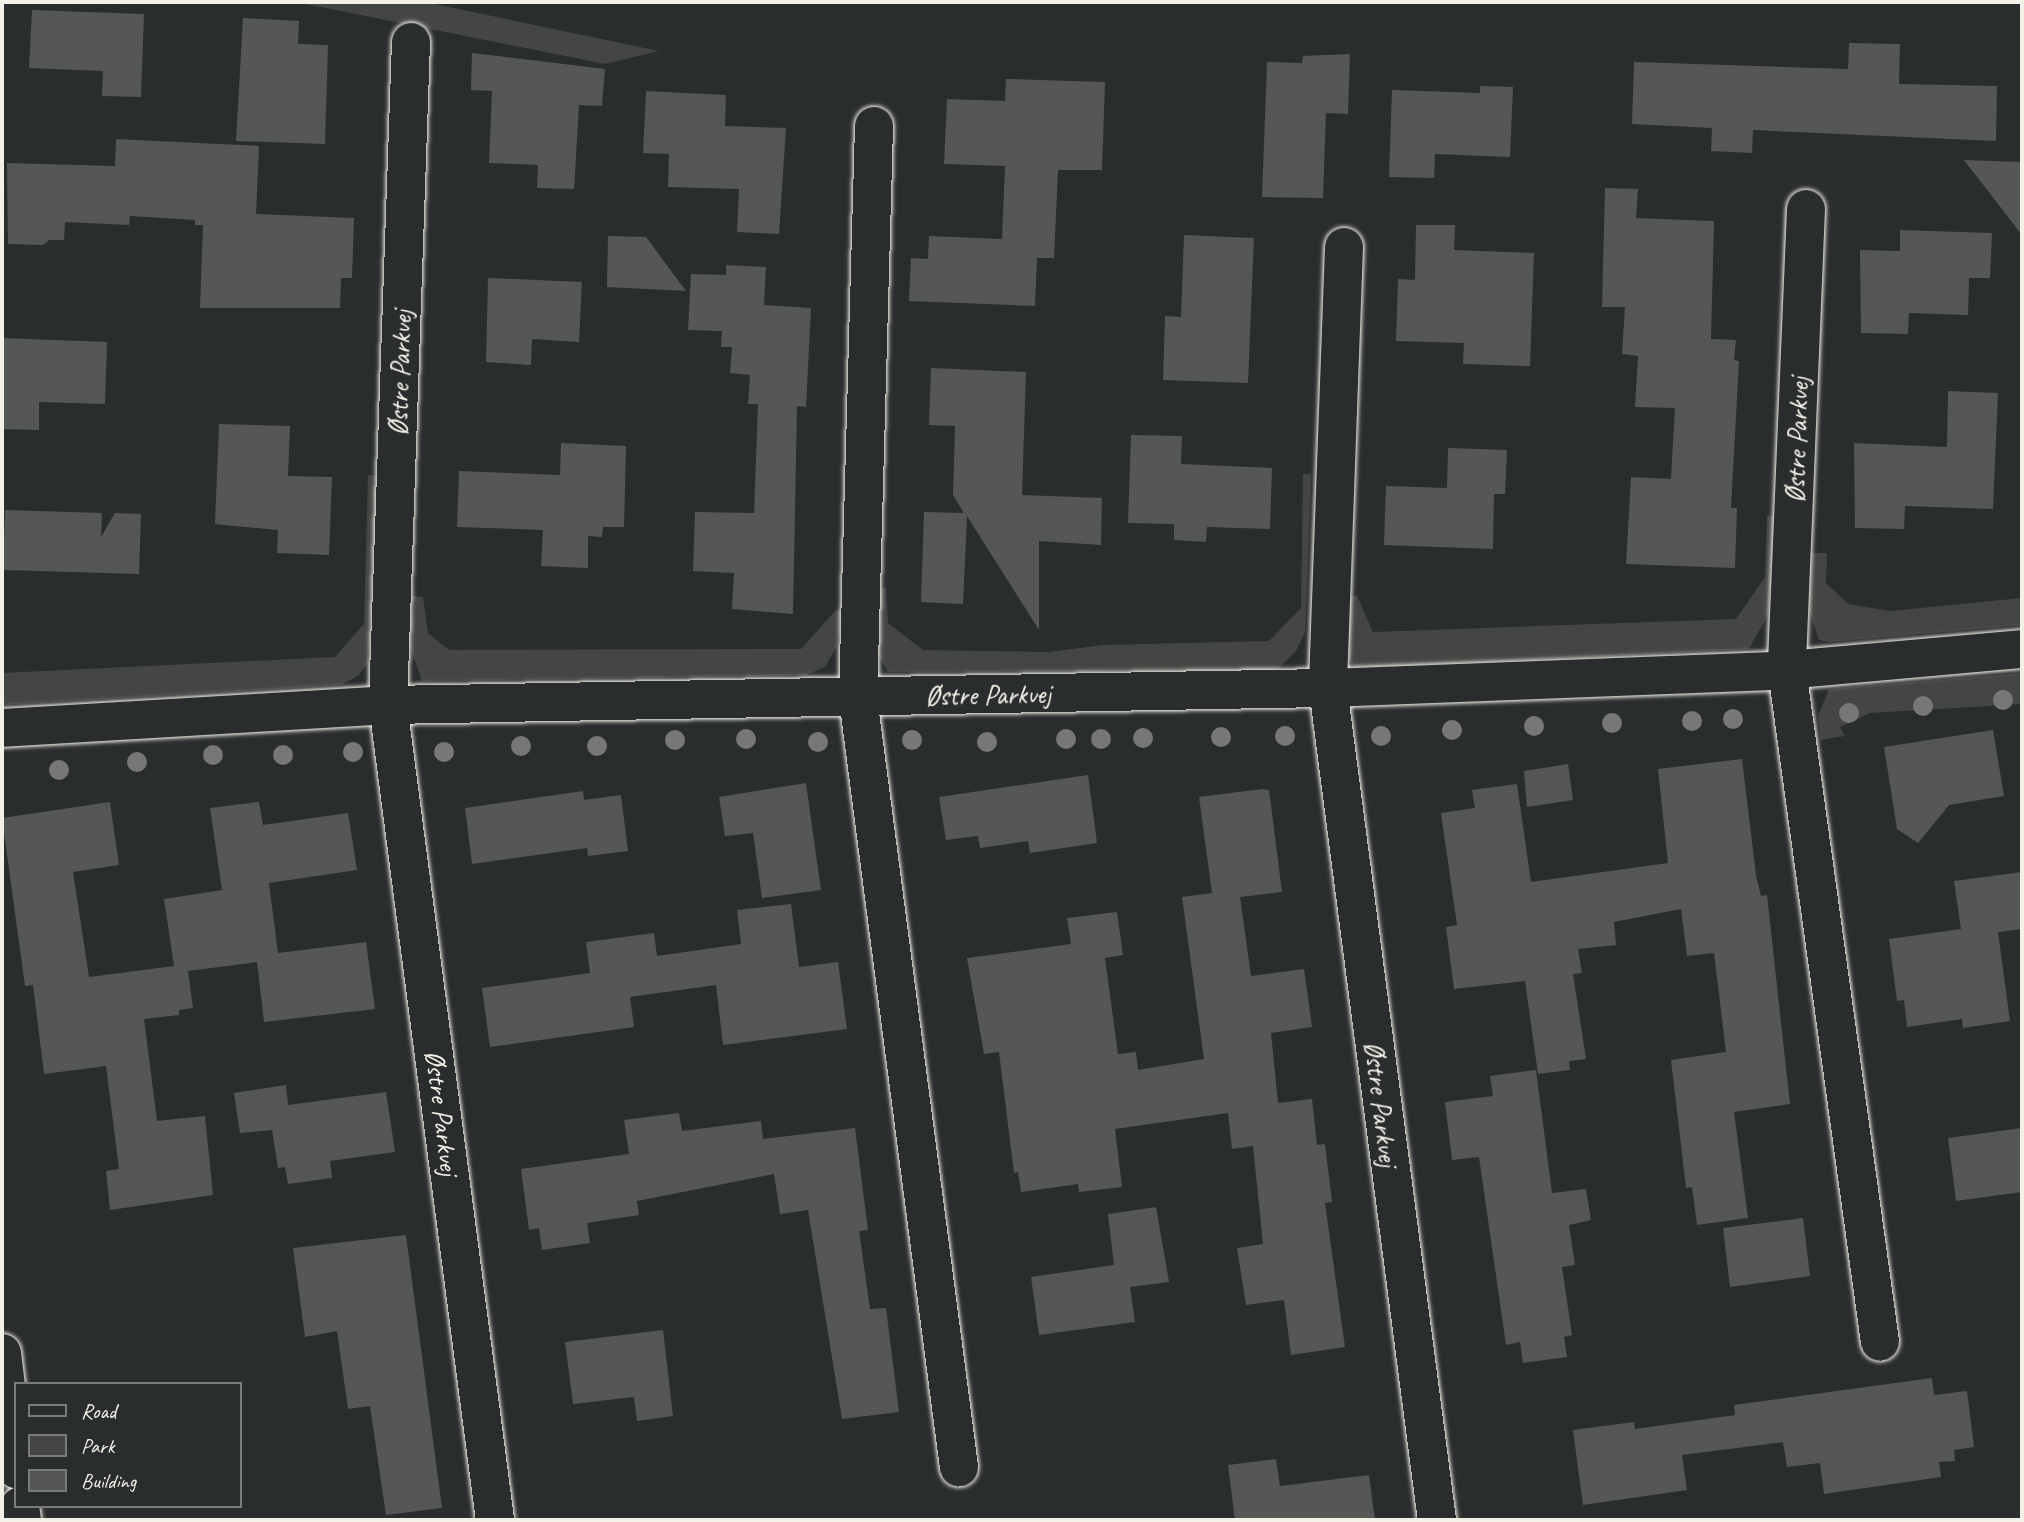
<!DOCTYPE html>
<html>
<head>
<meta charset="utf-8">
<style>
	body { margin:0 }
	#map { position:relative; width:2024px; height:1522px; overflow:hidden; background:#2a2d2e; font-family:Caveat,sans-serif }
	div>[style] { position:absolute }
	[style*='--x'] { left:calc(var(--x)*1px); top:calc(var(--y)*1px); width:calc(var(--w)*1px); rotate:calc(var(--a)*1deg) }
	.green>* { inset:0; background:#444645 }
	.building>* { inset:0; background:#555756 }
	.roads { filter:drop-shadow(0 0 2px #f4f1e8) drop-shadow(0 0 2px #f4f1e8) }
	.street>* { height:38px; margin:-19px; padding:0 19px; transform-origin:19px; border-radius:19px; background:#2a2d2e }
	.trees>* { width:20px; height:20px; margin:-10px; border-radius:50%; background:#777875 }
	span { translate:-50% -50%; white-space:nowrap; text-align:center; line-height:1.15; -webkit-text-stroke:5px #2a2d2e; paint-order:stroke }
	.street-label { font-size:28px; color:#f4f1e8 }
	.frame { position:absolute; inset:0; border:4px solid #f4f1e8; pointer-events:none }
	.legend { position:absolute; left:14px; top:1382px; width:228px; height:126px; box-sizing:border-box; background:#2a2d2e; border:2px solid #7b7b78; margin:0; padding:9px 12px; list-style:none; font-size:21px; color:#f4f1e8 }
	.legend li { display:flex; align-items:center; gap:14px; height:35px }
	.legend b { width:35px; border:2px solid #7b7b78 }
</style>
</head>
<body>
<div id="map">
	<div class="green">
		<i style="clip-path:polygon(296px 2px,425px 2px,659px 51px,605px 64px)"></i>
		<i style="clip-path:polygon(1303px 474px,1311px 474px,1305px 632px,1296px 651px,1277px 670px,888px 672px,875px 649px,875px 588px,886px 588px,888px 623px,923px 650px,1049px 652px,1103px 645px,1269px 641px,1301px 608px)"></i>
		<i style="clip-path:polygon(368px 475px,377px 476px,368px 662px,359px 675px,341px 685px,2px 705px,2px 673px,335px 657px,364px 624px)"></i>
		<i style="clip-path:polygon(1775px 515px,1768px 615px,1749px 649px,1354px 668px,1343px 642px,1344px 596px,1357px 596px,1373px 632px,1736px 619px,1765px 577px,1767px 516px)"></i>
		<i style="clip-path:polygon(1810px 553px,1827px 553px,1826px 583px,1848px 604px,1890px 611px,2022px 598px,2022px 625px,1829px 642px,1819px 640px,1809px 611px)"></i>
		<i style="clip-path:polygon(412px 596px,423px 597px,428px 633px,449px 650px,801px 649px,835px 611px,845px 611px,837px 646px,825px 667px,806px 675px,422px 681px,409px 644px)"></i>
		<i style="clip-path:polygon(2022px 673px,2022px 704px,1870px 713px,1840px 727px,1845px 736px,1821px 740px,1818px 716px,1829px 689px)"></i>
	</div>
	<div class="building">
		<i style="clip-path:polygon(32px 10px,144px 14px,141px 97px,102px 96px,103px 71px,29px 68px)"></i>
		<i style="clip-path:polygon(243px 18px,299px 21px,298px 44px,328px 45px,325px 144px,236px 141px)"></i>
		<i style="clip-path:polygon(1849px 43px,1900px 44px,1899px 84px,1997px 86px,1996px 141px,1753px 130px,1752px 153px,1711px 151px,1712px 128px,1632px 124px,1634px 62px,1848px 69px)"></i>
		<i style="clip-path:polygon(472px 53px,605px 69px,602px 106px,579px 105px,574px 189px,537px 188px,538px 165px,489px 163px,492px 91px,471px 90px)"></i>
		<i style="clip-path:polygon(1350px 54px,1348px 114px,1326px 113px,1323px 198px,1262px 197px,1267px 62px,1302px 63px,1303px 56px)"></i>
		<i style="clip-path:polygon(1006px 79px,1105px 82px,1102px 170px,1058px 170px,1054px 258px,1037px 258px,1035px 306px,909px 301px,911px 258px,928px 259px,929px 236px,1002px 239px,1005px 166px,944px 164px,947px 99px,1005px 101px)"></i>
		<i style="clip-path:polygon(1480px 86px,1513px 87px,1510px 157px,1435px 154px,1434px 178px,1389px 177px,1392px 90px,1480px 93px)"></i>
		<i style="clip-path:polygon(646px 91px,726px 95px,725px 126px,786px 128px,779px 234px,737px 232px,739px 189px,668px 187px,669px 154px,643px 153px)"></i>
		<i style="clip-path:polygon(116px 139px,259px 146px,256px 214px,354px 218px,352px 278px,341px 278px,340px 308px,200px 308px,203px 225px,195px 225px,195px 220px,130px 216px,129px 225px,65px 222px,64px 240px,49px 240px,43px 245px,8px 244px,7px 163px,115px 166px)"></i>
		<i style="clip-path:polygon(1964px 160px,2022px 162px,2022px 235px)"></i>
		<i style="clip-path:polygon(1605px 188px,1638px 189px,1636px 218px,1714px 221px,1711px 339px,1736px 340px,1734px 360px,1739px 361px,1731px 508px,1737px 508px,1735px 568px,1626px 564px,1631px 477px,1671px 479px,1675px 408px,1635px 407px,1638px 356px,1622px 354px,1625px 307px,1602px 307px)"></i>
		<i style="clip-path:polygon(1416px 225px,1455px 225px,1454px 250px,1534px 253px,1530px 366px,1463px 364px,1464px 343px,1396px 341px,1398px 279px,1415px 280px)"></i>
		<i style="clip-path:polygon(1900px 230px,1992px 233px,1990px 278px,1969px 278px,1968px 315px,1909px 313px,1908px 334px,1861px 333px,1860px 250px,1900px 251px)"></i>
		<i style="clip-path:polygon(1184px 235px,1254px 238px,1248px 383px,1163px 380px,1165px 316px,1181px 317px)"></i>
		<i style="clip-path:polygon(608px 236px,646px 237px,686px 291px,607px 287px)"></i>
		<i style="clip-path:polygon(726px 265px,766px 267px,764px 305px,811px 308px,806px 407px,797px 406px,793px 614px,732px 609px,734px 573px,693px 571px,695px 512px,754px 513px,758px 404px,748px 404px,750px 375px,730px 373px,732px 347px,721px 347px,722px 331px,688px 330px,691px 274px,726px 275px)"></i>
		<i style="clip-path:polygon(488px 278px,582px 282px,579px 342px,532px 339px,531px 365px,486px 362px)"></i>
		<i style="clip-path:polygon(2px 338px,107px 342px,105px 404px,39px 402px,39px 430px,2px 429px)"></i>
		<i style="clip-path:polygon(931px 368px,1026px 372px,1022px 495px,1102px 498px,1101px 545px,1039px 541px,1039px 630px,967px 516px,963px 604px,921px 602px,924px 512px,964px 513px,953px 495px,955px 426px,929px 425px)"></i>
		<i style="clip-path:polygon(1948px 391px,1998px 393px,1993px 509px,1905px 506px,1904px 529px,1855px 528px,1854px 443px,1947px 447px)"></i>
		<i style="clip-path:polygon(219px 424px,290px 426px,288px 476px,332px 477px,329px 555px,277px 553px,278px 530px,215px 524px)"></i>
		<i style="clip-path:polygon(1131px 435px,1182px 436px,1181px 464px,1272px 468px,1270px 529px,1207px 527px,1206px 542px,1174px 540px,1174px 524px,1128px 523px)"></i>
		<i style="clip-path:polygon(561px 443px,626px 446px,624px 527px,603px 527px,602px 537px,588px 536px,588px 568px,541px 566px,543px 530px,457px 527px,459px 471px,560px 475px)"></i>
		<i style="clip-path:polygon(1448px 448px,1507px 450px,1505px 494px,1494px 494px,1493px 549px,1384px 545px,1386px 486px,1447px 488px)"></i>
		<i style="clip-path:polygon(5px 510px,102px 513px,101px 537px,115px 513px,141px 514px,139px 574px,3px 570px)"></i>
		<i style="clip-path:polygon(1993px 730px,2004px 796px,1949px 805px,1918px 843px,1897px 829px,1884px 747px)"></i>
		<i style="clip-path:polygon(1742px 759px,1756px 875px,1761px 896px,1767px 895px,1790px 1104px,1734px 1112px,1748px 1218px,1697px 1225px,1692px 1187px,1686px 1188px,1671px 1060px,1726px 1052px,1714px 953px,1687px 956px,1681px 909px,1614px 922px,1616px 945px,1578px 949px,1582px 973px,1573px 974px,1586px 1059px,1569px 1061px,1570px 1070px,1538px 1074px,1525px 981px,1454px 989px,1446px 927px,1457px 925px,1441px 813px,1475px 808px,1472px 790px,1517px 784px,1531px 882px,1668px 863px,1658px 769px)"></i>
		<i style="clip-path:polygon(1568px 764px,1573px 800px,1527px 807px,1524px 771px)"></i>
		<i style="clip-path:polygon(1088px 775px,1097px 843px,1030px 853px,1028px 841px,980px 848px,978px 836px,946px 840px,939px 797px)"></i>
		<i style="clip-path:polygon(806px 783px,821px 890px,762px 898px,753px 833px,725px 836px,719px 797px)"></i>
		<i style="clip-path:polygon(1262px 789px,1269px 790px,1282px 892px,1240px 897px,1251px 976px,1304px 969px,1312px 1027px,1271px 1033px,1278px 1103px,1312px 1099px,1317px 1145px,1325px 1144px,1332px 1202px,1325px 1203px,1345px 1347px,1291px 1355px,1284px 1300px,1246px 1305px,1237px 1248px,1263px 1244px,1253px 1146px,1232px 1149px,1228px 1113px,1115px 1129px,1122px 1187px,1079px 1192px,1078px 1184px,1021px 1192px,1018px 1172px,1014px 1173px,999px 1052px,984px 1054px,967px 958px,1071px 944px,1067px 918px,1117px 912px,1123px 955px,1105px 958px,1118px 1054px,1136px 1052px,1138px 1070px,1204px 1059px,1182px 897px,1212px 893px,1199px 797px)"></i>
		<i style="clip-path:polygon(583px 791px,584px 800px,621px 795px,628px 851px,588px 856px,587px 848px,472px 864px,465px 808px)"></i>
		<i style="clip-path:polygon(110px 802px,119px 865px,73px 872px,89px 977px,174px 966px,164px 899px,222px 890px,210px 808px,259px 802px,263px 825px,348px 813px,357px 870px,269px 883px,278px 953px,366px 942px,375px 1009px,264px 1022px,257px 962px,188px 971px,193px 1008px,179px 1010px,179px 1015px,144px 1019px,157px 1121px,205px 1116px,213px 1195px,110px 1210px,106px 1171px,119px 1169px,106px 1066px,44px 1074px,33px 985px,25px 986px,2px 818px)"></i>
		<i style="clip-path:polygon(2022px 872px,2022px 929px,1998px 932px,2010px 1021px,1963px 1028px,1962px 1019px,1907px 1027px,1904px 1000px,1897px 1001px,1889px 939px,1961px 929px,1954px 881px)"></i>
		<i style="clip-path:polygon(791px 904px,799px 967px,838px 962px,847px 1029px,723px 1045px,716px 985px,630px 997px,634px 1027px,490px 1047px,482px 988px,590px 973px,586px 942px,654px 933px,657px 956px,741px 944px,737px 910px)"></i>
		<i style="clip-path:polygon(1536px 1070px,1552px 1193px,1586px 1189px,1591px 1220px,1569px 1225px,1575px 1265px,1562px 1267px,1572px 1335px,1564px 1337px,1567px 1357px,1523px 1363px,1520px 1342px,1506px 1345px,1479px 1157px,1452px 1160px,1445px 1102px,1493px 1096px,1490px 1076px)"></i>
		<i style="clip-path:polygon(286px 1085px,288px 1105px,386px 1092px,395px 1152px,330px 1161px,332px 1178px,288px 1184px,285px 1167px,278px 1168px,272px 1130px,240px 1133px,234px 1093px)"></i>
		<i style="clip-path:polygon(679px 1113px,682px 1131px,761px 1121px,763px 1139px,855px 1128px,868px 1230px,859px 1231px,870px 1309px,886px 1308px,899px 1412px,842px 1419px,808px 1210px,780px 1214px,774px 1174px,637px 1201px,639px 1215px,587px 1223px,590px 1243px,542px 1250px,539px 1228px,529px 1230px,521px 1169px,629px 1154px,624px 1120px)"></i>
		<i style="clip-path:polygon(2022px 1128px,2022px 1192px,1956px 1201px,1948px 1138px)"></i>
		<i style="clip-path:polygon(1156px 1207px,1169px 1282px,1130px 1287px,1135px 1322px,1039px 1335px,1031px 1277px,1114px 1265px,1108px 1214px)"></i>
		<i style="clip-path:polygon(1803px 1218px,1810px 1276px,1730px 1287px,1723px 1228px)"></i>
		<i style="clip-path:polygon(406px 1235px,442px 1508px,386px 1515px,370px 1406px,348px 1409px,337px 1331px,305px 1337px,293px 1248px)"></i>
		<i style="clip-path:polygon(663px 1330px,673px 1416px,637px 1421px,634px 1397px,573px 1404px,565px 1342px)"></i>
		<i style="clip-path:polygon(1932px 1378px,1934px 1395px,1967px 1391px,1974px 1447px,1954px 1450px,1955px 1461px,1939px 1462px,1941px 1477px,1824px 1494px,1820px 1463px,1787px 1467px,1783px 1442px,1682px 1455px,1687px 1490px,1583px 1505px,1573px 1430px,1634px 1422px,1635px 1429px,1735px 1415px,1734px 1405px)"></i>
		<i style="clip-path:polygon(1276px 1459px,1280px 1486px,1369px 1475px,1375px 1520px,1235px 1520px,1228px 1465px)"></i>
	</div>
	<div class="roads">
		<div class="street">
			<i style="--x:411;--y:42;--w:663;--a:91.99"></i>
			<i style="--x:388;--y:705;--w:822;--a:82.52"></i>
			<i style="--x:874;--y:126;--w:572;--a:91.6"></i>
			<i style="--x:858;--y:698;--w:776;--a:82.52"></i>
			<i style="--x:1806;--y:209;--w:461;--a:92.4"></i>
			<i style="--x:1787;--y:670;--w:678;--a:82.12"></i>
			<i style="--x:1344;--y:247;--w:441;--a:92.1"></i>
			<i style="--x:1328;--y:688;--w:839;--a:82.54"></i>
			<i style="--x:2;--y:728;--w:387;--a:-3.4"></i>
			<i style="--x:388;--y:705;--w:940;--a:-1.04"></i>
			<i style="--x:1328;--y:688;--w:459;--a:-2.2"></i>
			<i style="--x:1787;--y:670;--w:236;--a:-5.1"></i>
			<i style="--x:2;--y:1353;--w:117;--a:83.1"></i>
			<i style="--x:20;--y:1506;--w:14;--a:82"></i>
		</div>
	</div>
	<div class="trees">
		<i style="left:2003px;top:700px"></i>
		<i style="left:1923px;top:706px"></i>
		<i style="left:1849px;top:713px"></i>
		<i style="left:1733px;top:719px"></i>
		<i style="left:1692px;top:721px"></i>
		<i style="left:1612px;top:723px"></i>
		<i style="left:1534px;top:726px"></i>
		<i style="left:1452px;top:730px"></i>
		<i style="left:1285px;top:736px"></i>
		<i style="left:1381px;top:736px"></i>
		<i style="left:1221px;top:737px"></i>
		<i style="left:1143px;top:738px"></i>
		<i style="left:746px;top:739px"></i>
		<i style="left:1066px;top:739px"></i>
		<i style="left:1101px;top:739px"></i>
		<i style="left:675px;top:740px"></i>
		<i style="left:912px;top:740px"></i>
		<i style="left:818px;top:742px"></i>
		<i style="left:987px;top:742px"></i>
		<i style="left:521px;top:746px"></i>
		<i style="left:597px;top:746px"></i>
		<i style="left:353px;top:752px"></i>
		<i style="left:444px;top:752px"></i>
		<i style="left:213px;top:755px"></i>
		<i style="left:283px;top:755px"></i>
		<i style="left:137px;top:762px"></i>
		<i style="left:59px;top:770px"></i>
	</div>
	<div class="street-label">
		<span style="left:400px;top:373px;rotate:-88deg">Østre Parkvej</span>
		<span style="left:1797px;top:440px;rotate:-88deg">Østre Parkvej</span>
		<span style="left:988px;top:695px;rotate:-1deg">Østre Parkvej</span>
		<span style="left:1381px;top:1104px;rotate:83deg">Østre Parkvej</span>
		<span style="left:442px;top:1113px;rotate:83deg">Østre Parkvej</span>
	</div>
	<div class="frame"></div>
	<ul class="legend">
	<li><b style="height:9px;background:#2a2d2e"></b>Road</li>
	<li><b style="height:19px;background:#444645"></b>Park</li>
	<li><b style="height:19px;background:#555756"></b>Building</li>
	</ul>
</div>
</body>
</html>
